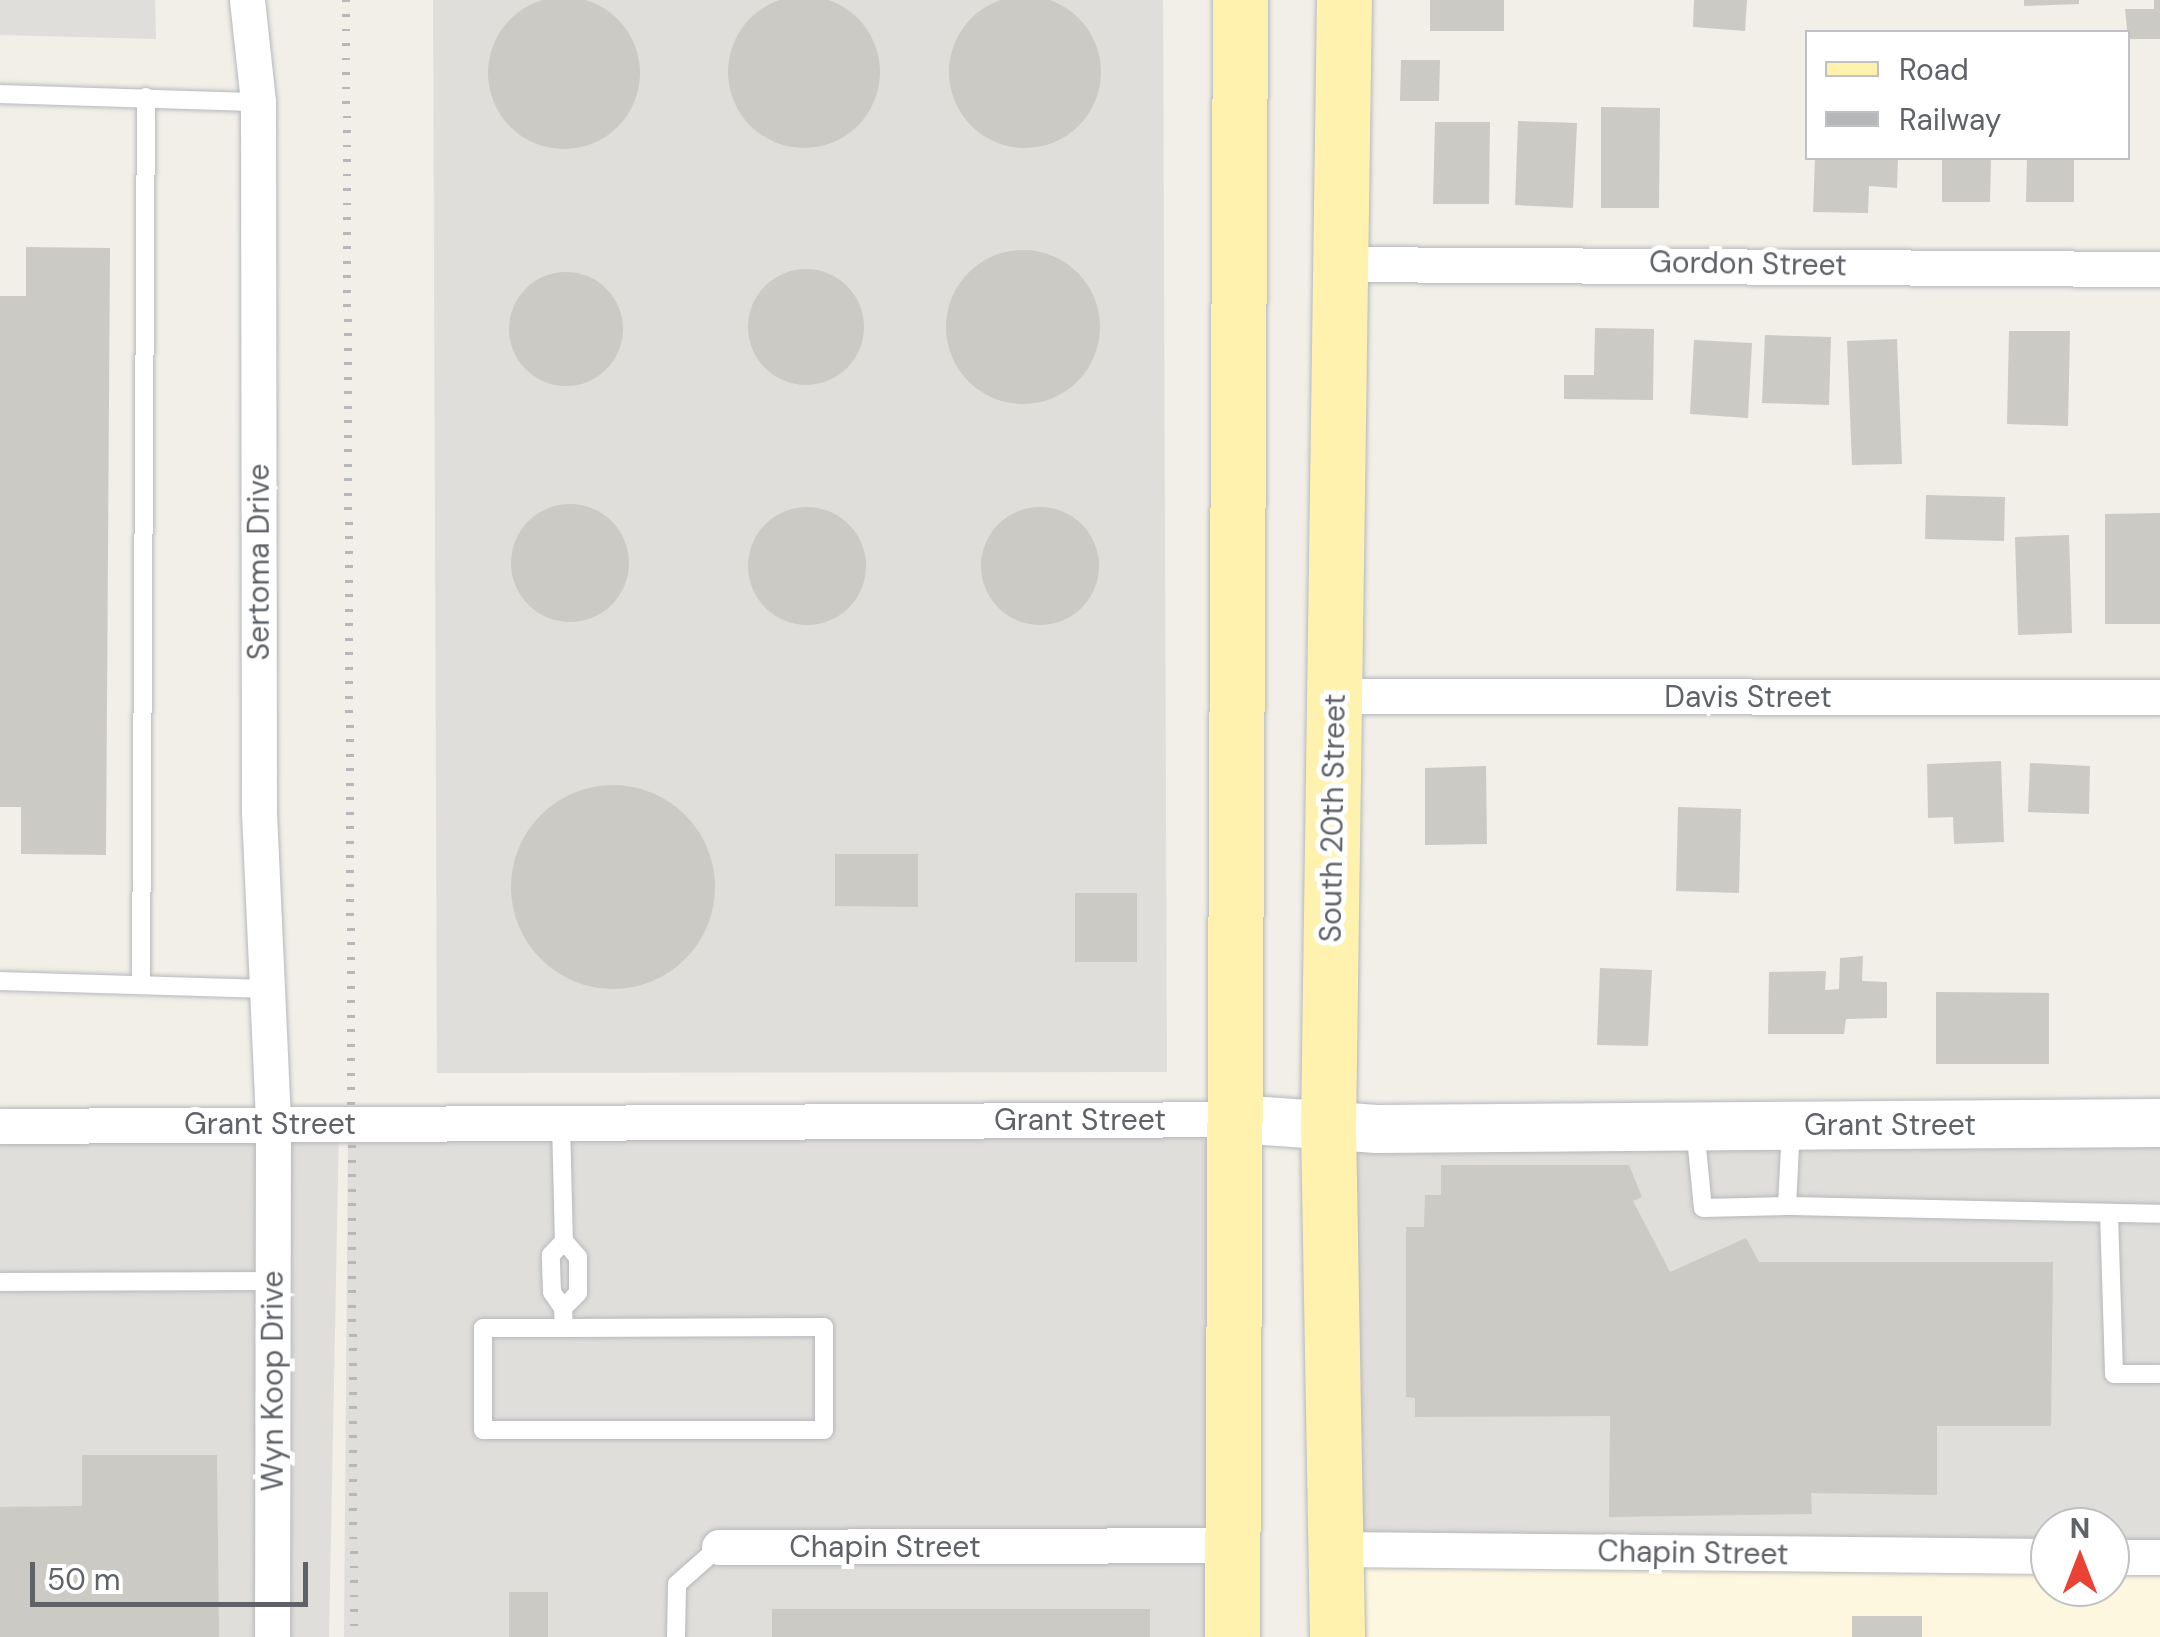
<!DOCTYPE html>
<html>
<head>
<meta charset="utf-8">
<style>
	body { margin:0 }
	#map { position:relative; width:2160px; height:1637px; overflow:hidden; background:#f1efe8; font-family:"DM Sans",sans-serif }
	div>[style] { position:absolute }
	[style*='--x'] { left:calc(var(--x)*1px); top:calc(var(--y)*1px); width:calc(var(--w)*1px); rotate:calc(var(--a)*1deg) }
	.commercial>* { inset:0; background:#fef7e0 }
	.industrial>* { inset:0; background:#e0deda }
	.building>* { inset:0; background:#cccac5 }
	.round { border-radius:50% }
	.roads { filter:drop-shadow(0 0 2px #b5b8bc) drop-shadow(0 0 2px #b5b8bc) }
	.lane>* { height:18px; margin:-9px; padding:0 9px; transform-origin:9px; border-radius:9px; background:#fff }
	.street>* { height:35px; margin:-17.5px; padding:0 17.5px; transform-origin:17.5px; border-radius:17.5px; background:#fff }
	.secondary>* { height:48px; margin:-24px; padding:0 24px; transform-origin:24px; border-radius:24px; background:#fff }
	.primary>* { height:55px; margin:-27.5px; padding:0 27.5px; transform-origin:27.5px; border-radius:27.5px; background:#fff2af }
	.rail>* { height:8px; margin-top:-4px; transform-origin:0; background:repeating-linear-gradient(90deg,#b6b7b8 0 2.5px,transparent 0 14.5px) }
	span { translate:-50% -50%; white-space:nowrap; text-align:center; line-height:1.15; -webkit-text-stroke:10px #fff; paint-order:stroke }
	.street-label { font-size:30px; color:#5f6368 }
	.legend { position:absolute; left:1805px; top:30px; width:325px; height:130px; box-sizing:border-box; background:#fff; border:2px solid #bfc1c3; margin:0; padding:12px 18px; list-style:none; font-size:30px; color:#5f6368 }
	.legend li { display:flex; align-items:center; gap:20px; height:50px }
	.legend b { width:50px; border:2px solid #bfc1c3 }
	.north { position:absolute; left:2030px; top:1507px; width:100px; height:100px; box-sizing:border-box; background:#fff; border:2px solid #bfc1c3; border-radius:50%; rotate:0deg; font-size:28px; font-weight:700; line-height:40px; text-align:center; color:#5f6368 }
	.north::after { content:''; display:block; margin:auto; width:35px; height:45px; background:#ea4335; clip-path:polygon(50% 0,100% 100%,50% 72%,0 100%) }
	.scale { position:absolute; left:30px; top:1562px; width:278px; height:45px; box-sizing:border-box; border:5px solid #5f6368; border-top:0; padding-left:12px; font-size:30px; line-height:35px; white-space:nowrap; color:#5f6368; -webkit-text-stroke:8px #fff; paint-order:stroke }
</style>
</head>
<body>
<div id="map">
	<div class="commercial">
		<i style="clip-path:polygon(1331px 1534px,2050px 1552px,2050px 1587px,2110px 1587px,2110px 1553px,2160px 1553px,2160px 1637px,1333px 1637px)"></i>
	</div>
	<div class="industrial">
		<i style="clip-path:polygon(0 0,155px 0,156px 39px,0 35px)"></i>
		<i style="clip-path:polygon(433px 0,1163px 0,1167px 1072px,437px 1073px)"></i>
		<i style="clip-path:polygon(2160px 1120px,2160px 1557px,2110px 1556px,2110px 1527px,2050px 1527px,2050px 1555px,1331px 1534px,1331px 1134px)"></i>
		<i style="clip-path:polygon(1231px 1122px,1224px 1637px,344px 1637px,348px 1127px)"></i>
		<i style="clip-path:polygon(339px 1128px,329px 1637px,0 1637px,0 1133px)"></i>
	</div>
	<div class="building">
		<i class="round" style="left:949px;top:-4px;width:152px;height:152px"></i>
		<i class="round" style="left:728px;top:-4px;width:152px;height:152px"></i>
		<i class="round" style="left:488px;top:-3px;width:152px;height:152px"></i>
		<i style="clip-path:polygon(1430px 0,1504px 0,1504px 31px,1430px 31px)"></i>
		<i style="clip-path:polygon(1694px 0,1747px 0,1745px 31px,1693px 27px)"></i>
		<i style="clip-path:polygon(2024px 0,2079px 0,2079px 4px,2024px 6px)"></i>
		<i style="clip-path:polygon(2154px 0,2160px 0,2160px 39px,2128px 39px,2125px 9px,2154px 9px)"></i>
		<i style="clip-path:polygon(1401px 60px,1440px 60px,1439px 101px,1400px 101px)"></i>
		<i style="clip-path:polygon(1601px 107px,1660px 108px,1659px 208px,1601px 208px)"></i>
		<i style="clip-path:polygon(1518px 121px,1577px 123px,1573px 208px,1515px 205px)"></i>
		<i style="clip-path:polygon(1435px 122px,1490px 122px,1489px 204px,1433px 204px)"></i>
		<i style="clip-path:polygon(1815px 158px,1898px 158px,1897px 188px,1869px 186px,1868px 213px,1813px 212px)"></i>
		<i style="clip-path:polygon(1942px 158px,1991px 158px,1990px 202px,1942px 202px)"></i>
		<i style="clip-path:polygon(2027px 158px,2074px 158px,2074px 202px,2026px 202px)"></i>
		<i style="clip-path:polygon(26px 247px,110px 248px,106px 855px,21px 854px,21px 807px,0 807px,0 296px,26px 296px)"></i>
		<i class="round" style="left:946px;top:250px;width:154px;height:154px"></i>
		<i class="round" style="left:748px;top:269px;width:116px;height:116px"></i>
		<i class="round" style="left:509px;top:272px;width:114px;height:114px"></i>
		<i style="clip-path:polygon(1595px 328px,1654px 329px,1653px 400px,1564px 399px,1564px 375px,1594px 375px)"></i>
		<i style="clip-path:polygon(2009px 331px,2070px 331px,2068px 426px,2007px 424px)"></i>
		<i style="clip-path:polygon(1765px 335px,1831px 337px,1829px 405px,1762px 403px)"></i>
		<i style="clip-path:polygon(1897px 339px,1902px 464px,1852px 465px,1847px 341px)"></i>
		<i style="clip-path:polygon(1694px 340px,1752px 343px,1748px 418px,1690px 414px)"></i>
		<i style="clip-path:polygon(1926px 495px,2005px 497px,2004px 541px,1925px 539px)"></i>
		<i class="round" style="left:511px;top:504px;width:118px;height:118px"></i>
		<i class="round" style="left:981px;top:507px;width:118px;height:118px"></i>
		<i class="round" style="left:748px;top:507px;width:118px;height:118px"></i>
		<i style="clip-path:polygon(2160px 513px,2160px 624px,2105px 624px,2105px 514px)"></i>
		<i style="clip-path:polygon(2069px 535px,2072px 633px,2018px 635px,2015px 537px)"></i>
		<i style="clip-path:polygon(2001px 761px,2004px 842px,1954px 844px,1953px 817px,1928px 818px,1927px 764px)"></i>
		<i style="clip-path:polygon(2030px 763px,2090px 766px,2089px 814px,2028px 812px)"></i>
		<i style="clip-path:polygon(1486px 766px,1487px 844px,1425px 845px,1425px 768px)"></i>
		<i class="round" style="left:511px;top:785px;width:204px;height:204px"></i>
		<i style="clip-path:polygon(1678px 807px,1741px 809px,1739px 893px,1676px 891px)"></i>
		<i style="clip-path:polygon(835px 854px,918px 854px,918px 907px,835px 906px)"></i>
		<i style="clip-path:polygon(1075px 893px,1137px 893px,1137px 962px,1075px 962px)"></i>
		<i style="clip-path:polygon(1863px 956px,1862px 981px,1887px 982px,1887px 1018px,1846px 1019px,1844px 1034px,1768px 1034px,1769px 972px,1826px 971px,1825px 990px,1839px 989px,1840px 958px)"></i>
		<i style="clip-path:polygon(1600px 968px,1652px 970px,1648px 1046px,1597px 1045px)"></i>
		<i style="clip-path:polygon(1936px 992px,2049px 993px,2049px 1064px,1936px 1064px)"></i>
		<i style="clip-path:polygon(1441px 1165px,1629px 1165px,1642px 1197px,1633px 1201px,1670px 1272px,1746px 1238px,1759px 1262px,2053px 1262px,2051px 1426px,1937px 1426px,1937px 1495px,1811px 1493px,1812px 1514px,1609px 1517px,1610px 1416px,1415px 1417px,1415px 1398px,1406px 1397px,1406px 1227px,1424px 1227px,1425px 1195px,1441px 1195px)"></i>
		<i style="clip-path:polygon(82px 1455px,217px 1455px,219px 1637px,0 1637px,0 1507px,82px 1506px)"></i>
		<i style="clip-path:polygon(509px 1592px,548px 1592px,548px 1637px,509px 1637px)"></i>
		<i style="clip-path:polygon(772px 1609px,1150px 1609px,1150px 1637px,772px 1637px)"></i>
		<i style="clip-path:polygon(1852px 1616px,1922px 1616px,1922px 1637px,1852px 1637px)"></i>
	</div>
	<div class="roads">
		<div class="lane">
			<i style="--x:0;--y:94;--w:258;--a:1.8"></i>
			<i style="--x:0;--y:981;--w:266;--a:1.7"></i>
			<i style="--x:141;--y:985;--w:888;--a:-89.68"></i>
			<i style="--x:561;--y:1122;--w:119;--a:88.6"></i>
			<i style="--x:564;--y:1241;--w:21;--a:49"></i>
			<i style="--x:578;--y:1257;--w:36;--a:90"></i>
			<i style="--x:578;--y:1293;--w:21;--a:135"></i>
			<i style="--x:1695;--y:1127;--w:81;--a:84.4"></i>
			<i style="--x:1703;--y:1208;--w:84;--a:-1.4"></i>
			<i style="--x:1787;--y:1206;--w:78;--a:-87.1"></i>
			<i style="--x:1787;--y:1206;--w:373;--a:1.2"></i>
			<i style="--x:2109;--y:1213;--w:161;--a:88.2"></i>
			<i style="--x:2114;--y:1374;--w:46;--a:0"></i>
			<i style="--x:0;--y:1282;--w:273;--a:-0.2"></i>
			<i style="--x:564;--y:1328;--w:81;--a:180"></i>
			<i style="--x:483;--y:1328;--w:102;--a:90"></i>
			<i style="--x:483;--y:1430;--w:341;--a:0"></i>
			<i style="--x:824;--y:1430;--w:103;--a:-90"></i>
			<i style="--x:824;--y:1327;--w:260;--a:179.8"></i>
			<i style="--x:564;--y:1328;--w:20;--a:-93"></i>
			<i style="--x:563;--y:1308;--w:19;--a:-125"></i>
			<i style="--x:552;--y:1292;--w:37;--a:-92"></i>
			<i style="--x:551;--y:1255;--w:19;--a:-47"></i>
			<i style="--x:676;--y:1637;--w:53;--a:-88.9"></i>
			<i style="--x:677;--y:1584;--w:56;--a:-41.4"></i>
		</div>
		<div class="street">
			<i style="--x:247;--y:0;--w:103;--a:83.8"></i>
			<i style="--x:258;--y:102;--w:710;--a:89.92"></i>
			<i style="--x:259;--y:812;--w:312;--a:87.4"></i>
			<i style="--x:273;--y:1124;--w:513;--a:90.11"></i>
			<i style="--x:1335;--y:264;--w:825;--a:0.35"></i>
			<i style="--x:1335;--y:696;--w:825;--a:0.07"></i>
			<i style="--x:0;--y:1126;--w:1237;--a:-0.32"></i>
			<i style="--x:719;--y:1547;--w:512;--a:-0.22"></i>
			<i style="--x:1337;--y:1549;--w:713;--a:0.56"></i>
			<i style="--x:2110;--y:1557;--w:50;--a:0"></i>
		</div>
		<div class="secondary">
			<i style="--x:1237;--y:1119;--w:140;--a:4.1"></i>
			<i style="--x:1377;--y:1129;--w:783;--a:-0.44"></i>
		</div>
		<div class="primary">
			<i style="--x:1232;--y:1637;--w:1637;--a:-89.72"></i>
			<i style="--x:1337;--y:1637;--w:510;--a:-91.01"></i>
			<i style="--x:1328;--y:1127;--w:1127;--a:-89.19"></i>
		</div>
	</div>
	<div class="rail">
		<i style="--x:346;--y:0;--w:1637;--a:89.72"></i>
	</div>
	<div class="street-label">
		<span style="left:1748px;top:264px;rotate:1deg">Gordon Street</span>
		<span style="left:259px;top:562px;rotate:-90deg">Sertoma Drive</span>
		<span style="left:1748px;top:697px">Davis Street</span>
		<span style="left:1333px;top:818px;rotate:-89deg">South 20th Street</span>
		<span style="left:1080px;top:1120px">Grant Street</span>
		<span style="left:270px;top:1124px">Grant Street</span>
		<span style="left:1890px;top:1125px">Grant Street</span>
		<span style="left:273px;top:1381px;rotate:-90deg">Wyn Koop Drive</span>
		<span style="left:885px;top:1547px">Chapin Street</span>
		<span style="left:1693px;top:1553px;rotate:1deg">Chapin Street</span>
	</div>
	<ul class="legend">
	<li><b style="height:12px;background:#fff2af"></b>Road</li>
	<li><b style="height:12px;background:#b6b7b8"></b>Railway</li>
	</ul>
	<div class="north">N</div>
	<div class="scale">50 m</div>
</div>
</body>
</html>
